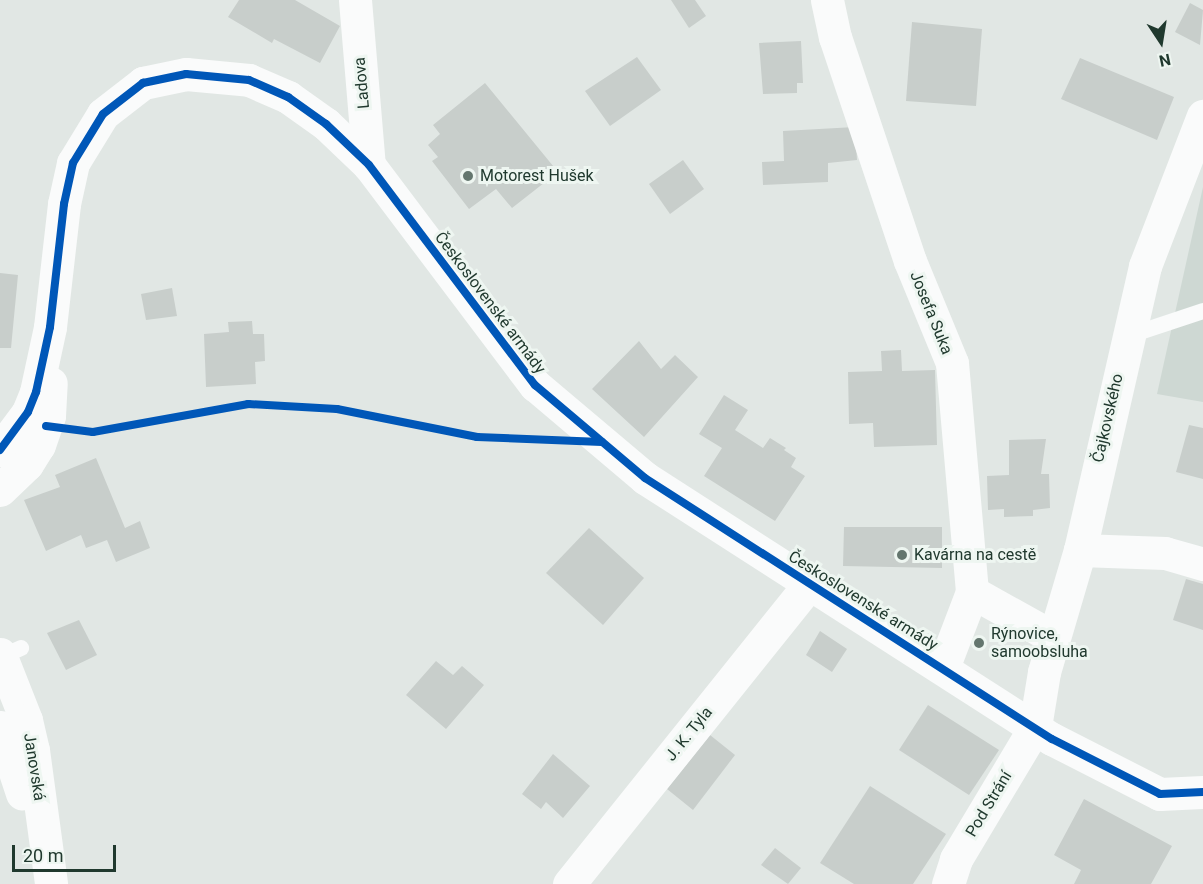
<!DOCTYPE html>
<html>
<head>
<meta charset="utf-8">
<style>
	body { margin:0 }
	#map { position:relative; width:1203px; height:884px; overflow:hidden; background:#e1e7e4; font-family:Roboto,sans-serif }
	div>[style] { position:absolute }
	[style*='--x'] { left:calc(var(--x)*1px); top:calc(var(--y)*1px); width:calc(var(--w)*1px); rotate:calc(var(--a)*1deg) }
	.built>* { inset:0; background:#ced8d3 }
	.building>* { inset:0; background:#c8cecb }
	.service>* { height:16px; margin:-8px; padding:0 8px; transform-origin:8px; border-radius:8px; background:#fafbfb }
	.minor>* { height:33px; margin:-16.5px; padding:0 16.5px; transform-origin:16.5px; border-radius:16.5px; background:#fafbfb }
	.tertiary>* { height:33px; margin:-16.5px; padding:0 16.5px; transform-origin:16.5px; border-radius:16.5px; background:#fafbfb }
	.cycleway>* { height:8px; margin:-4px; padding:0 4px; transform-origin:4px; border-radius:4px; background:#0057b8 }
	.dots>* { width:16px; height:16px; translate:-50% -50%; box-sizing:border-box; border:3px solid #eef6f1; border-radius:50% }
	span { translate:-50% -50%; white-space:nowrap; text-align:center; line-height:1.15; -webkit-text-stroke:6px #eef6f1; paint-order:stroke }
	.street-label { font-size:16px; color:#20392e }
	.poi-label { font-size:16px; color:#20392e }
	.left { translate:0 -50%; text-align:left }
	.north { position:absolute; left:1131px; top:12px; width:60px; height:60px; -webkit-text-stroke:4px #eef6f1; paint-order:stroke; rotate:168deg; font-size:16px; font-weight:700; line-height:24px; text-align:center; color:#20392e }
	.north::after { content:''; display:block; margin:auto; width:21px; height:27px; background:#20392e; clip-path:polygon(50% 0,100% 100%,50% 72%,0 100%) }
	.scale { position:absolute; left:12px; top:845px; width:104px; height:27px; box-sizing:border-box; border:3px solid #20392e; border-top:0; padding-left:8px; font-size:18px; line-height:21px; white-space:nowrap; color:#20392e; -webkit-text-stroke:4px #eef6f1; paint-order:stroke }
</style>
</head>
<body>
<div id="map">
	<div class="built">
		<i style="clip-path:polygon(1203px 187px,1203px 402px,1157px 394px)"></i>
	</div>
	<div class="building">
		<i style="clip-path:polygon(239px 0,295px 0,340px 26px,320px 63px,274px 39px,272px 43px,228px 17px)"></i>
		<i style="clip-path:polygon(671px 0,695px 0,706px 16px,689px 28px)"></i>
		<i style="clip-path:polygon(1190px 3px,1203px 10px,1200px 45px,1175px 32px)"></i>
		<i style="clip-path:polygon(912px 22px,982px 29px,976px 106px,906px 101px)"></i>
		<i style="clip-path:polygon(801px 41px,803px 83px,797px 83px,797px 93px,763px 94px,759px 43px)"></i>
		<i style="clip-path:polygon(637px 57px,661px 90px,610px 126px,585px 91px)"></i>
		<i style="clip-path:polygon(1080px 58px,1174px 97px,1157px 140px,1061px 99px)"></i>
		<i style="clip-path:polygon(485px 83px,558px 172px,512px 208px,496px 189px,469px 209px,432px 161px,438px 157px,428px 145px,440px 134px,433px 125px)"></i>
		<i style="clip-path:polygon(855px 127px,857px 160px,828px 163px,828px 182px,763px 185px,762px 162px,784px 161px,783px 131px)"></i>
		<i style="clip-path:polygon(683px 160px,704px 189px,670px 214px,649px 184px)"></i>
		<i style="clip-path:polygon(0 273px,18px 275px,11px 348px,0 348px)"></i>
		<i style="clip-path:polygon(172px 288px,177px 316px,146px 320px,141px 294px)"></i>
		<i style="clip-path:polygon(252px 321px,253px 334px,264px 334px,265px 361px,255px 362px,256px 384px,206px 387px,204px 334px,229px 332px,228px 322px)"></i>
		<i style="clip-path:polygon(639px 341px,661px 369px,675px 355px,698px 377px,644px 437px,592px 389px)"></i>
		<i style="clip-path:polygon(901px 350px,902px 371px,935px 370px,937px 445px,874px 447px,873px 423px,849px 424px,848px 372px,882px 371px,881px 351px)"></i>
		<i style="clip-path:polygon(724px 395px,748px 410px,735px 430px,763px 448px,770px 438px,786px 448px,784px 450px,796px 458px,791px 467px,805px 476px,775px 521px,704px 476px,722px 448px,699px 434px)"></i>
		<i style="clip-path:polygon(1189px 425px,1203px 428px,1203px 479px,1176px 472px)"></i>
		<i style="clip-path:polygon(1046px 439px,1041px 474px,1049px 474px,1050px 508px,1033px 510px,1033px 516px,1004px 517px,1004px 509px,988px 510px,987px 476px,1009px 475px,1009px 440px)"></i>
		<i style="clip-path:polygon(96px 458px,125px 528px,140px 521px,150px 548px,116px 562px,107px 540px,86px 548px,81px 535px,46px 551px,24px 500px,60px 487px,55px 475px)"></i>
		<i style="clip-path:polygon(844px 527px,942px 527px,942px 568px,843px 566px)"></i>
		<i style="clip-path:polygon(589px 528px,644px 578px,603px 625px,546px 573px)"></i>
		<i style="clip-path:polygon(1186px 579px,1203px 584px,1203px 630px,1173px 620px)"></i>
		<i style="clip-path:polygon(79px 620px,97px 655px,66px 670px,47px 633px)"></i>
		<i style="clip-path:polygon(820px 631px,847px 649px,832px 672px,806px 655px)"></i>
		<i style="clip-path:polygon(436px 661px,453px 675px,462px 666px,484px 685px,446px 729px,406px 695px)"></i>
		<i style="clip-path:polygon(928px 705px,999px 750px,969px 795px,899px 750px)"></i>
		<i style="clip-path:polygon(710px 735px,735px 755px,693px 810px,667px 789px)"></i>
		<i style="clip-path:polygon(553px 754px,590px 786px,563px 818px,546px 802px,541px 809px,522px 794px)"></i>
		<i style="clip-path:polygon(870px 786px,946px 834px,913px 884px,854px 884px,820px 863px)"></i>
		<i style="clip-path:polygon(1084px 799px,1172px 846px,1151px 884px,1074px 884px,1081px 870px,1054px 855px)"></i>
		<i style="clip-path:polygon(775px 848px,801px 868px,788px 884px,761px 865px)"></i>
	</div>
	<div class="service">
		<i style="--x:1128;--y:336;--w:79;--a:-18.4"></i>
		<i style="--x:1;--y:657;--w:22;--a:-24"></i>
	</div>
	<div class="minor">
		<i style="--x:355;--y:0;--w:166;--a:85.2"></i>
		<i style="--x:827;--y:0;--w:38;--a:78"></i>
		<i style="--x:835;--y:37;--w:236;--a:71.5"></i>
		<i style="--x:910;--y:261;--w:110;--a:67.6"></i>
		<i style="--x:952;--y:363;--w:230;--a:85"></i>
		<i style="--x:972;--y:592;--w:81;--a:110.9"></i>
		<i style="--x:1080;--y:550;--w:85;--a:2"></i>
		<i style="--x:1165;--y:553;--w:40;--a:16"></i>
		<i style="--x:972;--y:592;--w:93;--a:29.1"></i>
		<i style="--x:569;--y:884;--w:386;--a:-51.3"></i>
		<i style="--x:948;--y:884;--w:26;--a:-72"></i>
		<i style="--x:956;--y:859;--w:154;--a:-59.1"></i>
		<i style="--x:1035;--y:727;--w:56;--a:-80.7"></i>
		<i style="--x:1044;--y:672;--w:127;--a:-73.6"></i>
		<i style="--x:1080;--y:550;--w:291;--a:-77.1"></i>
		<i style="--x:1145;--y:266;--w:161;--a:-68.9"></i>
	</div>
	<div class="tertiary">
		<i style="--x:0;--y:450;--w:47;--a:-53.6"></i>
		<i style="--x:28;--y:412;--w:22;--a:-68"></i>
		<i style="--x:36;--y:392;--w:66;--a:-77.8"></i>
		<i style="--x:50;--y:327;--w:124;--a:-83.5"></i>
		<i style="--x:64;--y:204;--w:42;--a:-77.6"></i>
		<i style="--x:73;--y:163;--w:57;--a:-58.5"></i>
		<i style="--x:103;--y:114;--w:51;--a:-37.8"></i>
		<i style="--x:143;--y:83;--w:44;--a:-11.8"></i>
		<i style="--x:186;--y:74;--w:63;--a:5.4"></i>
		<i style="--x:249;--y:80;--w:43;--a:23.6"></i>
		<i style="--x:288;--y:97;--w:47;--a:35.4"></i>
		<i style="--x:326;--y:124;--w:59;--a:43.6"></i>
		<i style="--x:369;--y:165;--w:276;--a:53"></i>
		<i style="--x:535;--y:385;--w:144;--a:40.2"></i>
		<i style="--x:645;--y:478;--w:483;--a:32.7"></i>
		<i style="--x:1052;--y:739;--w:121;--a:27"></i>
		<i style="--x:1160;--y:794;--w:43;--a:-2.7"></i>
		<i style="--x:0;--y:490;--w:37;--a:-44"></i>
		<i style="--x:27;--y:464;--w:22;--a:-58"></i>
		<i style="--x:39;--y:445;--w:31;--a:-71"></i>
		<i style="--x:49;--y:416;--w:33;--a:-87"></i>
		<i style="--x:0;--y:654;--w:71;--a:68.5"></i>
		<i style="--x:26;--y:720;--w:31;--a:77"></i>
		<i style="--x:33;--y:750;--w:135;--a:82.3"></i>
		<i style="--x:0;--y:727;--w:70;--a:71.6"></i>
	</div>
	<div class="cycleway">
		<i style="--x:46;--y:426;--w:47;--a:7.3"></i>
		<i style="--x:93;--y:432;--w:158;--a:-10.2"></i>
		<i style="--x:248;--y:404;--w:89;--a:3.2"></i>
		<i style="--x:337;--y:409;--w:143;--a:11.3"></i>
		<i style="--x:477;--y:437;--w:125;--a:2.3"></i>
		<i style="--x:0;--y:450;--w:47;--a:-53.6"></i>
		<i style="--x:28;--y:412;--w:22;--a:-68"></i>
		<i style="--x:36;--y:392;--w:66;--a:-77.8"></i>
		<i style="--x:50;--y:327;--w:124;--a:-83.5"></i>
		<i style="--x:64;--y:204;--w:42;--a:-77.6"></i>
		<i style="--x:73;--y:163;--w:57;--a:-58.5"></i>
		<i style="--x:103;--y:114;--w:51;--a:-37.8"></i>
		<i style="--x:143;--y:83;--w:44;--a:-11.8"></i>
		<i style="--x:186;--y:74;--w:63;--a:5.4"></i>
		<i style="--x:249;--y:80;--w:43;--a:23.6"></i>
		<i style="--x:288;--y:97;--w:47;--a:35.4"></i>
		<i style="--x:326;--y:124;--w:59;--a:43.6"></i>
		<i style="--x:369;--y:165;--w:276;--a:53"></i>
		<i style="--x:535;--y:385;--w:144;--a:40.2"></i>
		<i style="--x:645;--y:478;--w:483;--a:32.7"></i>
		<i style="--x:1052;--y:739;--w:121;--a:27"></i>
		<i style="--x:1160;--y:794;--w:43;--a:-2.7"></i>
	</div>
	<div class="dots">
		<i style="left:468px;top:176px;background:#64766e"></i>
		<i style="left:902px;top:555px;background:#64766e"></i>
		<i style="left:979px;top:643px;background:#64766e"></i>
	</div>
	<div class="street-label">
		<span style="left:362px;top:83px;rotate:-95deg">Ladova</span>
		<span style="left:490px;top:303px;rotate:53deg">Československé armády</span>
		<span style="left:931px;top:313px;rotate:68deg">Josefa Suka</span>
		<span style="left:1108px;top:418px;rotate:-77deg">Čajkovského</span>
		<span style="left:863px;top:601px;rotate:32deg">Československé armády</span>
		<span style="left:689px;top:734px;rotate:-51deg">J. K. Tyla</span>
		<span style="left:34px;top:767px;rotate:81deg">Janovská</span>
		<span style="left:989px;top:804px;rotate:-59deg">Pod Strání</span>
	</div>
	<div class="poi-label">
		<span class="left" style="left:480px;top:176px">Motorest Hušek</span>
		<span class="left" style="left:914px;top:555px">Kavárna na cestě</span>
		<span class="left" style="left:991px;top:643px">Rýnovice,<br>samoobsluha</span>
	</div>
	<div class="north">N</div>
	<div class="scale">20 m</div>
</div>
</body>
</html>
